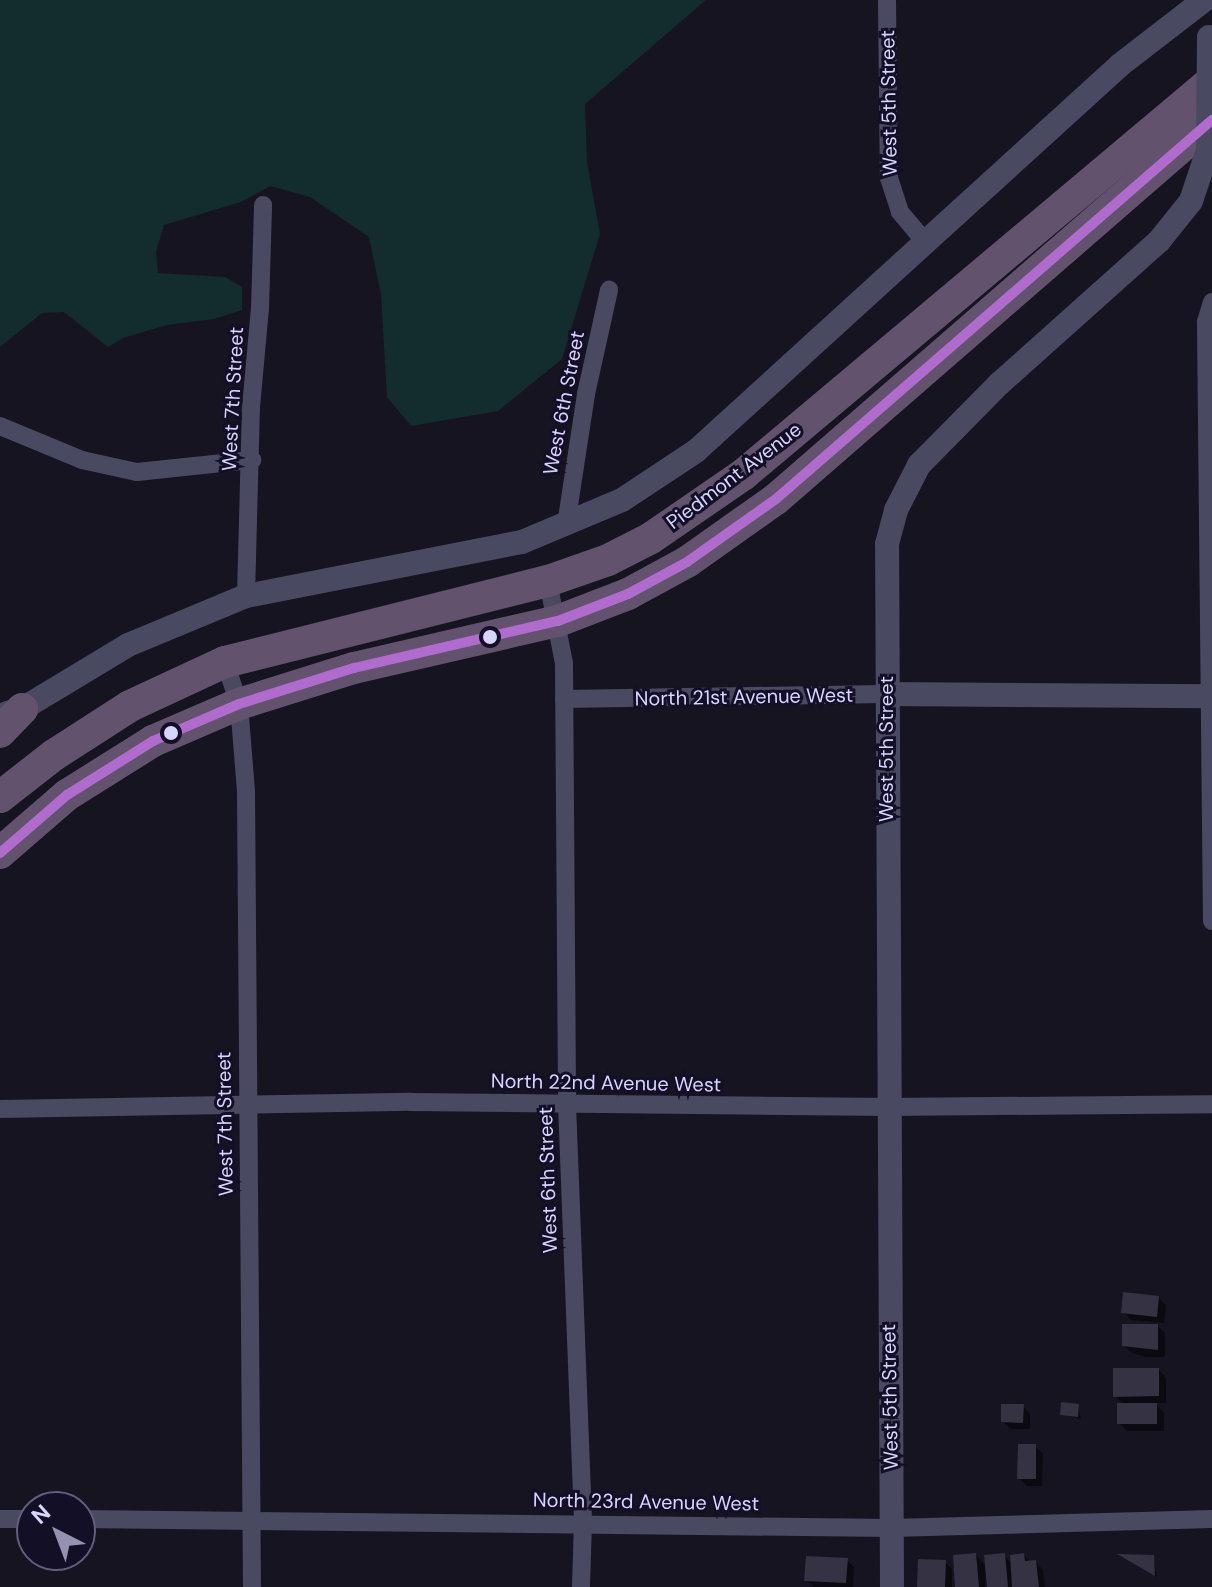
<!DOCTYPE html>
<html>
<head>
<meta charset="utf-8">
<style>
	body { margin:0 }
	#map { position:relative; width:1212px; height:1587px; overflow:hidden; background:#161421; font-family:"DM Sans",sans-serif }
	div>[style] { position:absolute }
	[style*='--x'] { left:calc(var(--x)*1px); top:calc(var(--y)*1px); width:calc(var(--w)*1px); rotate:calc(var(--a)*1deg) }
	.green>* { inset:0; background:#132c2d }
	.shadow>* { inset:0; background:#0007 }
	.building>* { inset:0; background:#343243 }
	.minor>* { height:18px; margin:-9px; padding:0 9px; transform-origin:9px; border-radius:9px; background:#4a4962 }
	.tertiary>* { height:24px; margin:-12px; padding:0 12px; transform-origin:12px; border-radius:12px; background:#4a4962 }
	.trunk>* { height:32px; margin:-16px; padding:0 16px; transform-origin:16px; border-radius:16px; background:#62526e }
	.tertiary-bridge>* { height:24px; margin:-12px; padding:0 12px; transform-origin:12px; border-radius:12px; background:#4a4962 }
	.bus-1>* { height:10px; margin:-5px; padding:0 5px; transform-origin:5px; border-radius:5px; background:#b06ccc }
	.dots>* { width:22px; height:22px; translate:-50% -50%; box-sizing:border-box; border:4px solid #130f26; border-radius:50% }
	span { translate:-50% -50%; white-space:nowrap; text-align:center; line-height:1.15; -webkit-text-stroke:6px #130f26; paint-order:stroke }
	.street-label { font-size:20px; color:#d9d4ff }
	.north { position:absolute; left:16px; top:1491px; width:80px; height:80px; box-sizing:border-box; background:#130f26; border:2px solid #625e7d; border-radius:50%; rotate:318deg; font-size:22px; font-weight:700; line-height:32px; text-align:center; color:#d9d4ff }
	.north::after { content:''; display:block; margin:auto; width:28px; height:36px; background:#9591b1; clip-path:polygon(50% 0,100% 100%,50% 72%,0 100%) }
</style>
</head>
<body>
<div id="map">
	<div class="green">
		<i style="clip-path:polygon(0 0,706px 0,585px 104px,587px 162px,600px 234px,562px 359px,498px 411px,411px 426px,387px 397px,381px 295px,369px 237px,310px 197px,270px 186px,241px 202px,164px 225px,156px 252px,158px 273px,225px 277px,242px 287px,242px 310px,214px 319px,167px 325px,123px 338px,108px 347px,64px 312px,42px 313px,0 347px)"></i>
	</div>
	<div class="shadow">
		<i style="clip-path:polygon(1158px 1298px,1166px 1305px,1164px 1323px,1131px 1320px,1123px 1312px)"></i>
		<i style="clip-path:polygon(1158px 1326px,1165px 1333px,1165px 1357px,1145px 1357px,1132px 1353px,1124px 1346px)"></i>
		<i style="clip-path:polygon(1159px 1370px,1166px 1378px,1166px 1403px,1155px 1403px,1164px 1413px,1164px 1431px,1127px 1431px,1119px 1423px,1124px 1405px,1115px 1396px)"></i>
		<i style="clip-path:polygon(1023px 1406px,1030px 1414px,1030px 1429px,1011px 1429px,1003px 1422px)"></i>
		<i style="clip-path:polygon(1078px 1406px,1081px 1419px,1062px 1414px)"></i>
		<i style="clip-path:polygon(1035px 1446px,1043px 1454px,1042px 1486px,1027px 1486px,1019px 1478px)"></i>
		<i style="clip-path:polygon(976px 1555px,986px 1566px,985px 1587px,957px 1587px)"></i>
		<i style="clip-path:polygon(1004px 1555px,1012px 1564px,1024px 1555px,1031px 1562px,1036px 1562px,1043px 1570px,1045px 1587px,989px 1587px)"></i>
		<i style="clip-path:polygon(1122px 1556px,1153px 1557px,1157px 1577px)"></i>
		<i style="clip-path:polygon(847px 1560px,854px 1567px,853px 1587px,814px 1587px,806px 1580px)"></i>
		<i style="clip-path:polygon(945px 1562px,952px 1569px,952px 1587px,919px 1587px)"></i>
	</div>
	<div class="building">
		<i style="clip-path:polygon(1123px 1292px,1159px 1296px,1157px 1317px,1121px 1313px)"></i>
		<i style="clip-path:polygon(1122px 1324px,1158px 1324px,1158px 1350px,1122px 1346px)"></i>
		<i style="clip-path:polygon(1113px 1368px,1159px 1368px,1159px 1396px,1113px 1397px)"></i>
		<i style="clip-path:polygon(1061px 1402px,1079px 1404px,1078px 1417px,1060px 1415px)"></i>
		<i style="clip-path:polygon(1117px 1403px,1157px 1403px,1157px 1424px,1117px 1424px)"></i>
		<i style="clip-path:polygon(1001px 1404px,1024px 1404px,1023px 1423px,1001px 1422px)"></i>
		<i style="clip-path:polygon(1018px 1444px,1036px 1444px,1036px 1479px,1017px 1479px)"></i>
		<i style="clip-path:polygon(976px 1553px,979px 1587px,955px 1587px,953px 1555px)"></i>
		<i style="clip-path:polygon(1005px 1553px,1008px 1587px,987px 1587px,984px 1555px)"></i>
		<i style="clip-path:polygon(1024px 1553px,1025px 1561px,1036px 1560px,1039px 1587px,1012px 1587px,1010px 1555px)"></i>
		<i style="clip-path:polygon(1117px 1554px,1154px 1555px,1155px 1576px)"></i>
		<i style="clip-path:polygon(806px 1556px,848px 1558px,846px 1583px,804px 1581px)"></i>
		<i style="clip-path:polygon(918px 1559px,946px 1560px,945px 1587px,917px 1587px)"></i>
	</div>
	<div class="minor">
		<i style="--x:887;--y:0;--w:178;--a:89.4"></i>
		<i style="--x:889;--y:178;--w:36;--a:72"></i>
		<i style="--x:900;--y:212;--w:40;--a:50"></i>
		<i style="--x:1212;--y:302;--w:21;--a:107"></i>
		<i style="--x:1206;--y:322;--w:599;--a:89.43"></i>
		<i style="--x:0;--y:426;--w:89;--a:22.5"></i>
		<i style="--x:82;--y:460;--w:56;--a:12.3"></i>
		<i style="--x:137;--y:472;--w:116;--a:-6"></i>
		<i style="--x:566;--y:525;--w:133;--a:-81.3"></i>
		<i style="--x:586;--y:394;--w:107;--a:-77.5"></i>
		<i style="--x:548;--y:581;--w:84;--a:79"></i>
		<i style="--x:564;--y:663;--w:441;--a:89.6"></i>
		<i style="--x:567;--y:1104;--w:418;--a:87.8"></i>
		<i style="--x:583;--y:1522;--w:65;--a:91.8"></i>
		<i style="--x:246;--y:596;--w:189;--a:-88.5"></i>
		<i style="--x:251;--y:407;--w:98;--a:-84.8"></i>
		<i style="--x:260;--y:309;--w:104;--a:-88.3"></i>
		<i style="--x:225;--y:662;--w:44;--a:71.6"></i>
		<i style="--x:239;--y:704;--w:87;--a:85.4"></i>
		<i style="--x:246;--y:791;--w:796;--a:89.57"></i>
		<i style="--x:564;--y:699;--w:321;--a:-0.9"></i>
		<i style="--x:0;--y:1109;--w:411;--a:-1"></i>
		<i style="--x:411;--y:1102;--w:477;--a:0.6"></i>
		<i style="--x:888;--y:1107;--w:324;--a:-0.5"></i>
		<i style="--x:0;--y:1519;--w:32;--a:0"></i>
		<i style="--x:80;--y:1519;--w:812;--a:0.64"></i>
		<i style="--x:892;--y:1528;--w:320;--a:-1.6"></i>
	</div>
	<div class="tertiary">
		<i style="--x:885;--y:694;--w:327;--a:0.4"></i>
		<i style="--x:7;--y:713;--w:16;--a:-15"></i>
		<i style="--x:22;--y:709;--w:124;--a:-31.1"></i>
		<i style="--x:128;--y:645;--w:128;--a:-22.6"></i>
		<i style="--x:246;--y:596;--w:281;--a:-11.1"></i>
		<i style="--x:522;--y:542;--w:108;--a:-22.8"></i>
		<i style="--x:622;--y:500;--w:89;--a:-33.5"></i>
		<i style="--x:696;--y:451;--w:573;--a:-42.31"></i>
		<i style="--x:1120;--y:65;--w:106;--a:-37.7"></i>
		<i style="--x:892;--y:1587;--w:1043;--a:-90.27"></i>
		<i style="--x:887;--y:544;--w:35;--a:-75"></i>
		<i style="--x:896;--y:510;--w:51;--a:-62.9"></i>
		<i style="--x:919;--y:465;--w:114;--a:-45.4"></i>
	</div>
	<div class="trunk">
		<i style="--x:0;--y:732;--w:32;--a:-46"></i>
		<i style="--x:0;--y:797;--w:68;--a:-37.9"></i>
		<i style="--x:54;--y:755;--w:90;--a:-32.8"></i>
		<i style="--x:130;--y:706;--w:105;--a:-24.9"></i>
		<i style="--x:225;--y:662;--w:333;--a:-14.1"></i>
		<i style="--x:548;--y:581;--w:64;--a:-19.3"></i>
		<i style="--x:608;--y:560;--w:48;--a:-27.1"></i>
		<i style="--x:651;--y:538;--w:113;--a:-34.5"></i>
		<i style="--x:744;--y:474;--w:611;--a:-40.02"></i>
		<i style="--x:0;--y:853;--w:89;--a:-40.9"></i>
		<i style="--x:67;--y:795;--w:102;--a:-32.1"></i>
		<i style="--x:153;--y:741;--w:94;--a:-23.3"></i>
		<i style="--x:239;--y:704;--w:121;--a:-17.4"></i>
		<i style="--x:354;--y:668;--w:209;--a:-13"></i>
		<i style="--x:558;--y:621;--w:75;--a:-21.1"></i>
		<i style="--x:628;--y:594;--w:67;--a:-28.5"></i>
		<i style="--x:687;--y:562;--w:109;--a:-35.3"></i>
		<i style="--x:776;--y:499;--w:578;--a:-41"></i>
	</div>
	<div class="tertiary-bridge">
		<i style="--x:999;--y:384;--w:215;--a:-41.8"></i>
		<i style="--x:1159;--y:241;--w:51;--a:-51.3"></i>
		<i style="--x:1191;--y:201;--w:54;--a:-71.6"></i>
		<i style="--x:1208;--y:150;--w:113;--a:-89.5"></i>
	</div>
	<div class="bus-1">
		<i style="--x:0;--y:853;--w:89;--a:-40.9"></i>
		<i style="--x:67;--y:795;--w:102;--a:-32.1"></i>
		<i style="--x:153;--y:741;--w:94;--a:-23.3"></i>
		<i style="--x:239;--y:704;--w:121;--a:-17.4"></i>
		<i style="--x:354;--y:668;--w:209;--a:-13"></i>
		<i style="--x:558;--y:621;--w:75;--a:-21.1"></i>
		<i style="--x:628;--y:594;--w:67;--a:-28.5"></i>
		<i style="--x:687;--y:562;--w:109;--a:-35.3"></i>
		<i style="--x:776;--y:499;--w:578;--a:-41"></i>
	</div>
	<div class="dots">
		<i style="left:490px;top:637px;background:#d9d4ff"></i>
		<i style="left:171px;top:733px;background:#d9d4ff"></i>
	</div>
	<div class="street-label">
		<span style="left:889px;top:103px;rotate:-91deg">West 5th Street</span>
		<span style="left:233px;top:399px;rotate:-87deg">West 7th Street</span>
		<span style="left:564px;top:403px;rotate:-79deg">West 6th Street</span>
		<span style="left:734px;top:476px;rotate:-37deg">Piedmont Avenue</span>
		<span style="left:744px;top:697px;rotate:-1deg">North 21st Avenue West</span>
		<span style="left:886px;top:749px;rotate:-90deg">West 5th Street</span>
		<span style="left:606px;top:1083px;rotate:1deg">North 22nd Avenue West</span>
		<span style="left:225px;top:1124px;rotate:-91deg">West 7th Street</span>
		<span style="left:548px;top:1180px;rotate:-92deg">West 6th Street</span>
		<span style="left:890px;top:1397px;rotate:-91deg">West 5th Street</span>
		<span style="left:646px;top:1502px;rotate:1deg">North 23rd Avenue West</span>
	</div>
	<div class="north">N</div>
</div>
</body>
</html>
